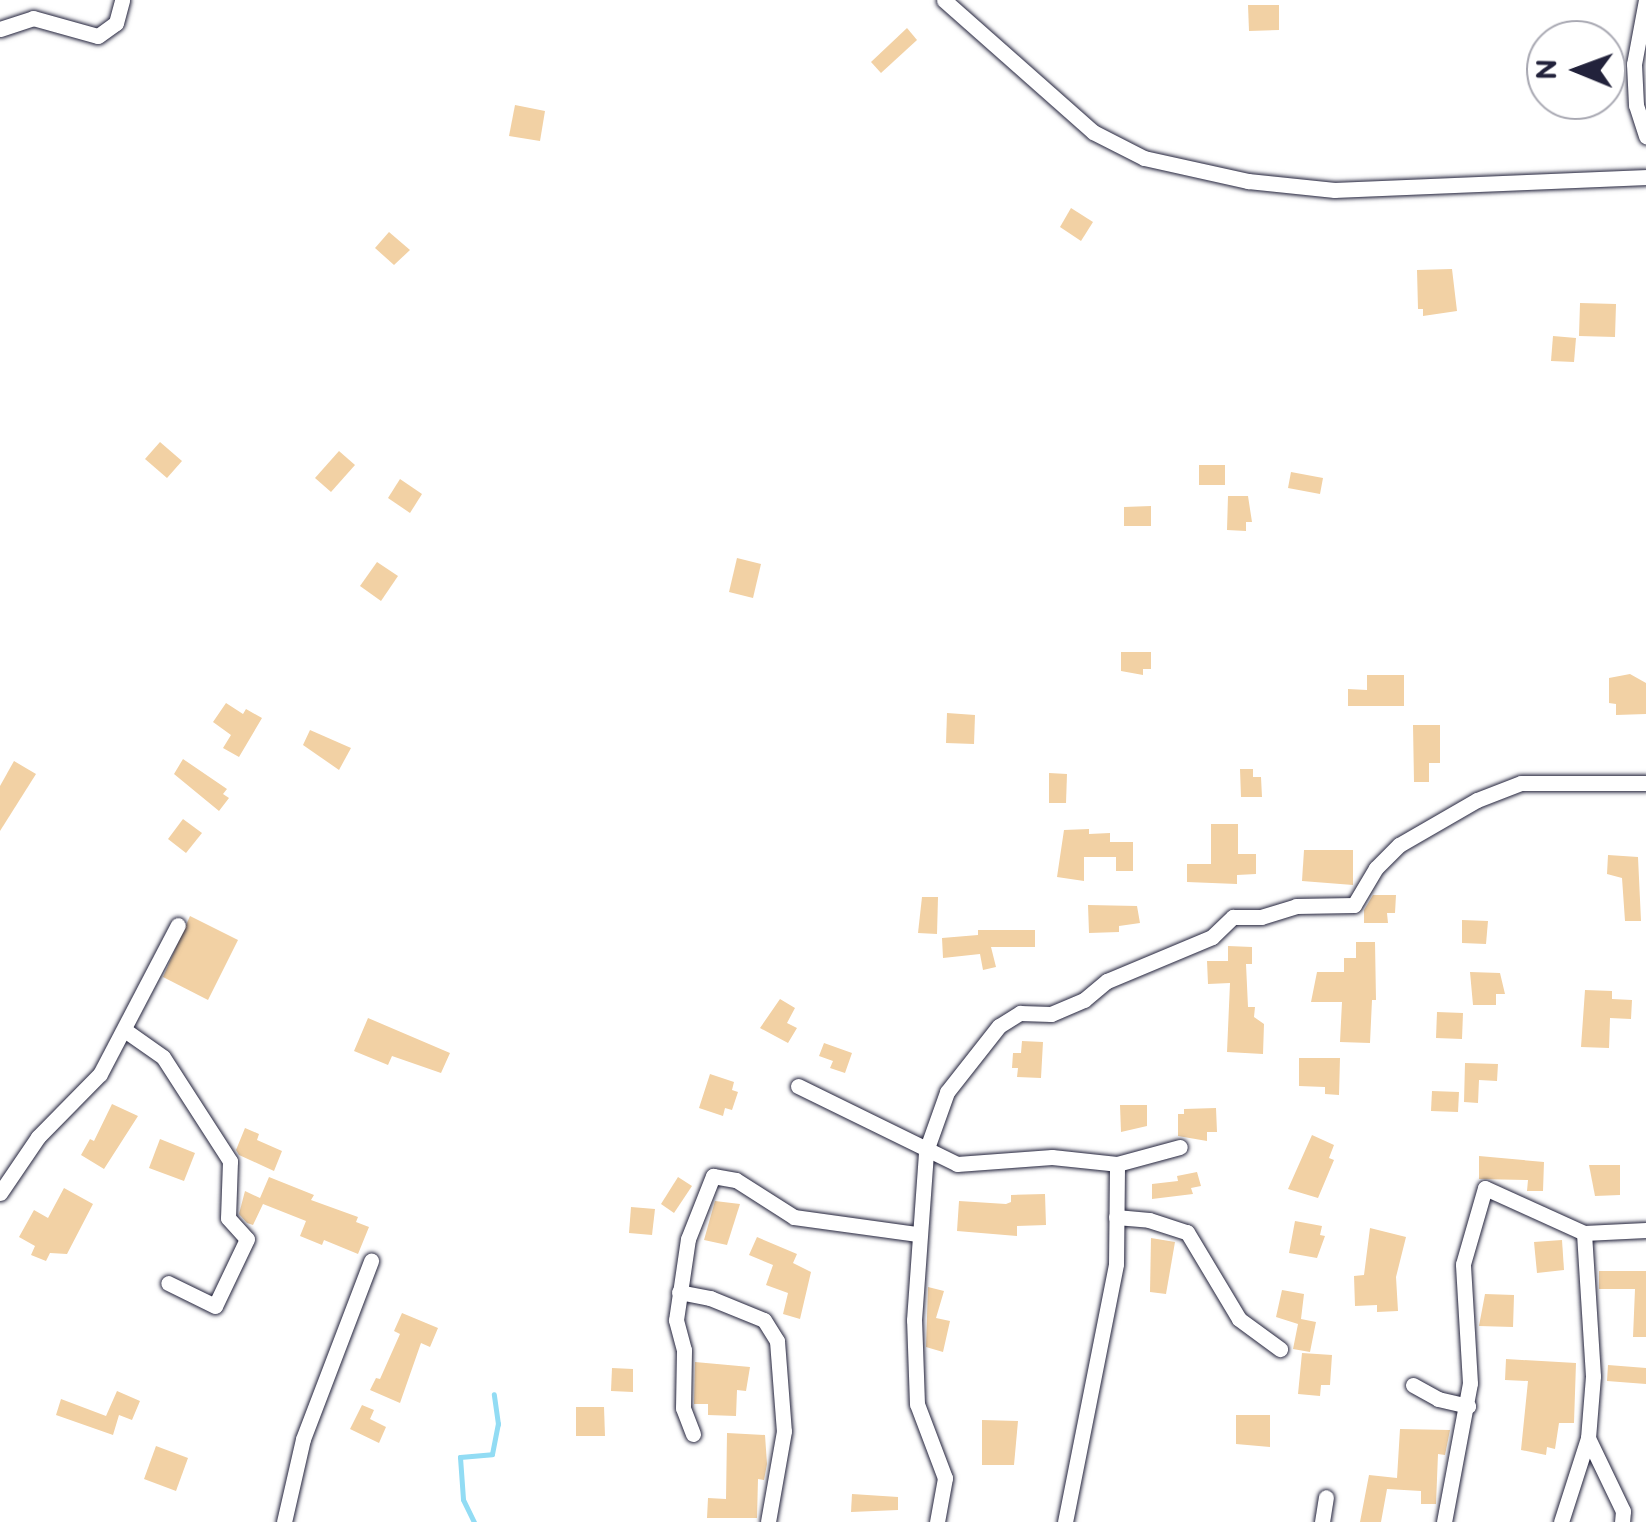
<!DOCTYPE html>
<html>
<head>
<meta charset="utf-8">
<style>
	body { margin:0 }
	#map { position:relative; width:1646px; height:1522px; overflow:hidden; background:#fff; font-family:"Balsamiq Sans",sans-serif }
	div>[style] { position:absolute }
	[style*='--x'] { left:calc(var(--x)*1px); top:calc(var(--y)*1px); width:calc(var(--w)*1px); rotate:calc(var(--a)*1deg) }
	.stream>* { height:5px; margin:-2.5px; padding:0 2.5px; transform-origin:2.5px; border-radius:2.5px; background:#92dcf4 }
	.building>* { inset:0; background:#f2d1a4 }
	.roads { filter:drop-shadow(0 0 2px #22223b) drop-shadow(0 0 2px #22223b) }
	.minor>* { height:15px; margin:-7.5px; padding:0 7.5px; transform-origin:7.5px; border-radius:7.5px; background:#fff }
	span { translate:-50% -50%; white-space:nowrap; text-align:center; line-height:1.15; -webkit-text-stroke:8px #fff; paint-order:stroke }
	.north { position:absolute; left:1526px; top:20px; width:100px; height:100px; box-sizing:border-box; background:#fff; border:2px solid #a7a7b1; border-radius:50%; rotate:271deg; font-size:28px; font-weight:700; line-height:40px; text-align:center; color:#22223b }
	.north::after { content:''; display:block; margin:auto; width:35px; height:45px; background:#22223b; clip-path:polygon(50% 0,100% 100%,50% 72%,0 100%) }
</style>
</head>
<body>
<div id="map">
	<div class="stream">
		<i style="--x:474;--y:1522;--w:25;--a:-116"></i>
		<i style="--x:463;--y:1499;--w:42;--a:-94.1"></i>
		<i style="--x:460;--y:1457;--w:32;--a:-5"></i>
		<i style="--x:492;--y:1454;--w:31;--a:-79"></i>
		<i style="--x:498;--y:1424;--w:30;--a:-98"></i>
	</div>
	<div class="building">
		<i style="clip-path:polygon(1248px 5px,1279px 5px,1279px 30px,1249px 31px)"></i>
		<i style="clip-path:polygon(907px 28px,917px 40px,881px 73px,871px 62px)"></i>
		<i style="clip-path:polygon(515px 105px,545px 111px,540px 141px,509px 136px)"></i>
		<i style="clip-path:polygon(1071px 208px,1093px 222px,1081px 241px,1060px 227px)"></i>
		<i style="clip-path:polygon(389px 232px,410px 250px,394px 265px,375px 248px)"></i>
		<i style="clip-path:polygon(1452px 269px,1457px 311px,1423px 316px,1423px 309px,1418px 309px,1417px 270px)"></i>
		<i style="clip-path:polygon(1580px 303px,1616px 304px,1615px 337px,1579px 336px)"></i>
		<i style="clip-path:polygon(1553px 336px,1576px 338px,1574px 362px,1551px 361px)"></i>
		<i style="clip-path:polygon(160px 442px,182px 461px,167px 478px,145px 459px)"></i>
		<i style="clip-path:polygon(339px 451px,355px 465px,331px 492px,315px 478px)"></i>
		<i style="clip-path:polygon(1199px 465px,1225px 465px,1225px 485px,1199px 485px)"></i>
		<i style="clip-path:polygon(1291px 472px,1323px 478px,1320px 494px,1288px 488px)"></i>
		<i style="clip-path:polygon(400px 479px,422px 494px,410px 513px,388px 498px)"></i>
		<i style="clip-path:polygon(1228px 496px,1248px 496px,1252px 522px,1246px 522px,1246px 531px,1227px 530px)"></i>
		<i style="clip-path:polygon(1151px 506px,1151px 526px,1124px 526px,1124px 507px)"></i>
		<i style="clip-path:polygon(737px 558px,761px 564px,753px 598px,729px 592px)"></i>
		<i style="clip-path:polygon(377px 562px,398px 576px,381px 601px,360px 586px)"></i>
		<i style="clip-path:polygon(1121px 652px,1151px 652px,1151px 669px,1143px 669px,1143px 675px,1121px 671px)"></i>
		<i style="clip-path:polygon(1630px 674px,1646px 683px,1646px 714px,1616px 715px,1616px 704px,1609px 703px,1609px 678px)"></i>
		<i style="clip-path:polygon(1367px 675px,1404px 675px,1404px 706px,1348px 706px,1348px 689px,1367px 690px)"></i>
		<i style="clip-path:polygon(226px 703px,243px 714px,246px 709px,262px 718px,239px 757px,223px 748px,231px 735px,213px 722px)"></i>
		<i style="clip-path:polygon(947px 713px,975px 715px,974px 744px,946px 743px)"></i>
		<i style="clip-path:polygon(1413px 725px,1440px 725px,1440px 763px,1429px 763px,1429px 782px,1414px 782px)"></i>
		<i style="clip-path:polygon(310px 730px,351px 748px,339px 770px,303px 745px)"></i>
		<i style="clip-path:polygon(183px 759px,227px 789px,223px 794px,229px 798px,219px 811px,174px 774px)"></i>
		<i style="clip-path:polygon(14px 761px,36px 774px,0 831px,0 786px)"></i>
		<i style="clip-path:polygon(1240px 769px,1253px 769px,1253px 777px,1261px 777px,1262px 797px,1241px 797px)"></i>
		<i style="clip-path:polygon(1049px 773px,1067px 774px,1066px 803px,1049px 803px)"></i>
		<i style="clip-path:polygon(183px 819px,202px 833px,186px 853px,168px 839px)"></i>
		<i style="clip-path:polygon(1211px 824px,1238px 824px,1238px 854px,1256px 854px,1256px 874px,1237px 875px,1237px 884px,1187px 882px,1187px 864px,1211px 864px)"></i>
		<i style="clip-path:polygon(1089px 829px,1089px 834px,1110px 833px,1110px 842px,1133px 842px,1133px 871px,1116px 871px,1116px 857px,1084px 857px,1084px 881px,1057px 877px,1064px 830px)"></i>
		<i style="clip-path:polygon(1304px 850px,1353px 850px,1353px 885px,1302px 881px)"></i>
		<i style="clip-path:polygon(1608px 855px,1638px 857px,1641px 921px,1625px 921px,1622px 878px,1607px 874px)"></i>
		<i style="clip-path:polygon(1373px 895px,1396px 895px,1395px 913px,1387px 913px,1388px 923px,1364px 923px,1364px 910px)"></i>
		<i style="clip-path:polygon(922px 897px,938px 897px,937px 934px,918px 933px)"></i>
		<i style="clip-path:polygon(1088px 905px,1137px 906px,1140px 923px,1119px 926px,1119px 932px,1089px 933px)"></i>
		<i style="clip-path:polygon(190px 916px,238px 940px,208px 1000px,163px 977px)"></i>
		<i style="clip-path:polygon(1462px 920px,1488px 921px,1486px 944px,1462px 943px)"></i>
		<i style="clip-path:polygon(978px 930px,1035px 930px,1035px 947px,991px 947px,996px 967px,983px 970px,980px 954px,943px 958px,942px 938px,978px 935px)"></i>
		<i style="clip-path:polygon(1356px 942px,1375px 942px,1376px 1000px,1372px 1000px,1370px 1043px,1340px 1042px,1342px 1002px,1311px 1002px,1317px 972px,1344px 972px,1344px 958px,1356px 958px)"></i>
		<i style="clip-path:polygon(1228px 946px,1252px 947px,1252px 964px,1246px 964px,1248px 1007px,1255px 1007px,1254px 1017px,1264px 1024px,1263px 1054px,1227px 1052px,1230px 983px,1208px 984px,1207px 961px,1228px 961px)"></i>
		<i style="clip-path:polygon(1470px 972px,1500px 973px,1505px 994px,1496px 994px,1496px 1005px,1473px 1005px)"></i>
		<i style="clip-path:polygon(1585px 990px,1612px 991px,1612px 999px,1632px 1000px,1631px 1019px,1610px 1018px,1609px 1048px,1581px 1047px)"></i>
		<i style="clip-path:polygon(780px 999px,795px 1008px,787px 1023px,797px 1028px,788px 1043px,760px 1028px)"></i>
		<i style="clip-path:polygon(1437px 1012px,1463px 1013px,1462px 1039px,1436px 1038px)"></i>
		<i style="clip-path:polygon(368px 1018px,450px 1053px,441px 1073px,392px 1056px,388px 1065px,354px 1051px)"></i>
		<i style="clip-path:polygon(1022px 1041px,1043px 1042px,1041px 1078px,1017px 1077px,1018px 1068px,1012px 1068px,1013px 1053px,1021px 1053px)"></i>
		<i style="clip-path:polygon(824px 1043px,852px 1053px,845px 1073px,830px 1068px,833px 1061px,819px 1056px)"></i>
		<i style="clip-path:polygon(1299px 1058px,1340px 1058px,1339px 1095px,1325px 1094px,1325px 1087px,1299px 1086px)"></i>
		<i style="clip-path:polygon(1465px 1063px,1498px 1064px,1497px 1081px,1479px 1080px,1478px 1103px,1464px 1102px)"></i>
		<i style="clip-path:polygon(710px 1074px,734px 1082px,732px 1090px,738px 1092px,732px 1110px,725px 1108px,723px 1116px,699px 1108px)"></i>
		<i style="clip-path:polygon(1432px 1091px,1459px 1092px,1458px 1112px,1431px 1111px)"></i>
		<i style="clip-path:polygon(112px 1104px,138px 1116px,104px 1169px,81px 1155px,90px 1139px,94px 1141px)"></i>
		<i style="clip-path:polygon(1120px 1105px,1147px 1105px,1147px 1126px,1121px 1132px)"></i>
		<i style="clip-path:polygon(1216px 1108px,1217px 1132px,1207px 1132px,1207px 1141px,1178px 1136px,1178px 1114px,1184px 1114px,1184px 1109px)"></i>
		<i style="clip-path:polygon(245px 1128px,259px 1134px,257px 1140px,282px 1151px,274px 1171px,239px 1155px,236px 1150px)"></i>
		<i style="clip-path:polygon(1312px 1135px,1334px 1145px,1329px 1158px,1334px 1160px,1318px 1198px,1288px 1189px)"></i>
		<i style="clip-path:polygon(160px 1139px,195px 1153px,184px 1181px,149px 1168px)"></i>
		<i style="clip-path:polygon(1479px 1156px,1544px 1162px,1543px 1191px,1527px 1191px,1528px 1180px,1479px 1179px)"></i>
		<i style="clip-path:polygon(1589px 1165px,1620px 1165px,1620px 1195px,1595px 1196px)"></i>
		<i style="clip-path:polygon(1197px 1172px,1201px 1186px,1191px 1188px,1193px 1194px,1152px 1199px,1152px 1184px,1178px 1181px,1177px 1176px)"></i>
		<i style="clip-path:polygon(269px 1177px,314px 1195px,311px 1200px,358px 1217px,356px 1222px,369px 1227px,358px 1254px,324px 1240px,322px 1245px,300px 1236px,306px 1221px,263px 1204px,253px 1225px,247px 1223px,239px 1214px,245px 1191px,260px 1198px)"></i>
		<i style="clip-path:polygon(678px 1177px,692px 1186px,674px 1213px,661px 1204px)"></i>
		<i style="clip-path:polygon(64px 1188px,93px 1204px,67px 1254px,50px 1253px,46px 1261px,31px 1255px,35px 1246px,19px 1237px,34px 1210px,48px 1218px)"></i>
		<i style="clip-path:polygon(1045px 1194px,1046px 1225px,1017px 1226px,1017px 1236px,957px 1231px,959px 1201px,1006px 1204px,1011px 1202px,1011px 1195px)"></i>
		<i style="clip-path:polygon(715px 1201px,740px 1204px,727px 1245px,704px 1240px)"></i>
		<i style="clip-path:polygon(631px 1207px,655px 1209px,652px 1235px,629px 1233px)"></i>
		<i style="clip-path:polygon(1295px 1221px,1322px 1226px,1320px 1235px,1325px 1236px,1317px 1258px,1289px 1253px)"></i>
		<i style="clip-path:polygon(1370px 1228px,1406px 1237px,1396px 1277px,1398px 1311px,1377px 1312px,1377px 1305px,1355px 1306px,1354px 1276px,1364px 1275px)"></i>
		<i style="clip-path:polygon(757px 1237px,797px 1254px,793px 1263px,811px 1272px,800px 1319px,783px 1314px,788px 1293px,766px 1285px,773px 1265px,749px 1255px)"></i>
		<i style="clip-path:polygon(1151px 1238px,1175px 1242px,1166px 1294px,1150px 1292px)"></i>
		<i style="clip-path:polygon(1562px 1240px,1564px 1270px,1537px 1273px,1534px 1242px)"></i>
		<i style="clip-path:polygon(1599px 1271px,1646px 1271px,1646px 1337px,1633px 1337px,1635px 1289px,1599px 1289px)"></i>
		<i style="clip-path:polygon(928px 1287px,944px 1291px,936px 1318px,950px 1321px,943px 1352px,926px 1347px)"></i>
		<i style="clip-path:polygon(1282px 1290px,1304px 1294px,1301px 1319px,1316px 1322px,1310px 1352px,1293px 1349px,1298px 1324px,1276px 1317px)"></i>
		<i style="clip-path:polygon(1485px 1294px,1514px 1295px,1513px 1327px,1479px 1326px)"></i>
		<i style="clip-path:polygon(402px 1313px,438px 1328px,430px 1347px,421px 1343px,400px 1403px,370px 1390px,376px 1378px,380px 1379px,400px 1334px,394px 1331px)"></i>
		<i style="clip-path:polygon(1302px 1353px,1332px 1355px,1330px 1385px,1321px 1385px,1320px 1396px,1298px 1394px)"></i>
		<i style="clip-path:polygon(1506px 1359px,1576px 1363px,1574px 1423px,1559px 1423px,1555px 1449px,1547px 1447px,1546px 1455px,1521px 1450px,1528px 1381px,1505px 1380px)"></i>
		<i style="clip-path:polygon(695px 1362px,750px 1367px,746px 1391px,737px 1390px,736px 1416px,708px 1415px,708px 1404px,694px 1404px)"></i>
		<i style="clip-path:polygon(1608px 1365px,1646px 1368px,1646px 1384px,1607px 1381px)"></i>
		<i style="clip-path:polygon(612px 1368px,633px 1369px,633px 1392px,611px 1391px)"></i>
		<i style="clip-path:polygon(117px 1391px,140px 1401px,132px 1420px,119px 1415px,113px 1435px,56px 1415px,61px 1399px,106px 1416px)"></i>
		<i style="clip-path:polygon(362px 1405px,374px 1410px,370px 1419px,386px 1427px,379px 1443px,350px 1429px)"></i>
		<i style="clip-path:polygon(576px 1407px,604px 1407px,605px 1436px,576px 1436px)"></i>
		<i style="clip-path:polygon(1236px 1415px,1270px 1415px,1270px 1447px,1236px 1444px)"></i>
		<i style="clip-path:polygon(982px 1420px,1018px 1421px,1014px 1465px,982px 1465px)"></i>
		<i style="clip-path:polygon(1400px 1429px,1450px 1430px,1445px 1455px,1438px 1454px,1436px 1504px,1421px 1504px,1421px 1491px,1387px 1489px,1381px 1522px,1360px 1522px,1369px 1475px,1397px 1478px)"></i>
		<i style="clip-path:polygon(727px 1433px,765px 1435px,767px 1464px,764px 1480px,758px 1479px,757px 1518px,707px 1518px,708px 1498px,726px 1499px)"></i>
		<i style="clip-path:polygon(156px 1446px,188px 1458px,176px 1491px,144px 1479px)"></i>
		<i style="clip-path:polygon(852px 1494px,898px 1497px,898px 1510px,851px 1512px)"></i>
	</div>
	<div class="roads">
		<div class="minor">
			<i style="--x:944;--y:0;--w:199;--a:41.5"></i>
			<i style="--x:1093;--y:132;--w:57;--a:27"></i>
			<i style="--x:1144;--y:158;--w:107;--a:12.5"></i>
			<i style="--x:1248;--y:181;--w:87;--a:5.9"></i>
			<i style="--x:1335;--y:190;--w:311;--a:-2.4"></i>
			<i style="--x:1646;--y:0;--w:65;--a:100.6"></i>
			<i style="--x:1634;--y:64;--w:41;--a:87.2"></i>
			<i style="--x:1636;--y:105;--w:33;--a:72"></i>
			<i style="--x:0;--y:29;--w:35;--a:-18"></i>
			<i style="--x:33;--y:18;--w:67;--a:15.5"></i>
			<i style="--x:98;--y:36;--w:22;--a:-36"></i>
			<i style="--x:116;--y:23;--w:24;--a:-75"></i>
			<i style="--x:126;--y:1031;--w:45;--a:35.1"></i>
			<i style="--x:163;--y:1057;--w:124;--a:57.2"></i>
			<i style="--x:230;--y:1161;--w:57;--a:92"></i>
			<i style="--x:228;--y:1218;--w:28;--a:48"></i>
			<i style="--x:247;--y:1239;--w:74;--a:115.5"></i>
			<i style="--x:215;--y:1306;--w:52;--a:-153.9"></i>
			<i style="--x:798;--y:1086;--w:177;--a:26.1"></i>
			<i style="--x:957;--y:1164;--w:95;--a:-4.2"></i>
			<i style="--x:1052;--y:1157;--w:65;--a:6.1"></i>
			<i style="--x:1117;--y:1164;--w:65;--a:-15.1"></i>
			<i style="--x:0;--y:1193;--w:68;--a:-55.8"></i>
			<i style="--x:38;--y:1137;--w:88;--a:-45.5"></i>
			<i style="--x:100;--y:1074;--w:168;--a:-62.4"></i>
			<i style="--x:1116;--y:1217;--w:33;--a:5"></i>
			<i style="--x:1149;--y:1220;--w:40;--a:18"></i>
			<i style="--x:1187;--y:1232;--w:101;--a:59.1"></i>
			<i style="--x:1239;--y:1319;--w:51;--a:36.2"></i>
			<i style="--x:1584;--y:1233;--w:143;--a:86.4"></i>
			<i style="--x:1593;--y:1376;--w:62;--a:94.6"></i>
			<i style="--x:1588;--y:1438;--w:81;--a:64.4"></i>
			<i style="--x:1623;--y:1511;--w:11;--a:95"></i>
			<i style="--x:679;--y:1292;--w:32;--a:11"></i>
			<i style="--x:710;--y:1298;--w:58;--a:22.2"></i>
			<i style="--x:764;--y:1320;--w:25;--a:58"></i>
			<i style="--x:777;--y:1341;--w:90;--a:85.6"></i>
			<i style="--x:784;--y:1431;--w:92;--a:100"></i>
			<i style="--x:1413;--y:1385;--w:29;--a:29"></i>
			<i style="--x:1438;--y:1399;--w:31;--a:13"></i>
			<i style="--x:693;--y:1434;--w:28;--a:-111"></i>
			<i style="--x:683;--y:1408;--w:58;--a:-89"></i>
			<i style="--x:684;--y:1350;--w:31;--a:-105"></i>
			<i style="--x:676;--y:1320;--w:82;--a:-81.6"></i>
			<i style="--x:688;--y:1239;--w:68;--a:-68.4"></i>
			<i style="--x:713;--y:1176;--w:23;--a:10"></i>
			<i style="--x:736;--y:1180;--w:69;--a:32.5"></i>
			<i style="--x:794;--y:1217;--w:123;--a:7.9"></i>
			<i style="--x:284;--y:1522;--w:85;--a:-77.1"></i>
			<i style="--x:303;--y:1439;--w:191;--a:-69.1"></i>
			<i style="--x:937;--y:1522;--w:45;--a:-79.7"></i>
			<i style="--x:945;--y:1478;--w:79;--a:-110.7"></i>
			<i style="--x:917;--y:1404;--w:84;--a:-92"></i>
			<i style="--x:914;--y:1320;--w:169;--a:-85.9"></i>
			<i style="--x:926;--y:1151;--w:63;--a:-70.4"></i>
			<i style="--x:947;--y:1092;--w:84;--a:-51.8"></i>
			<i style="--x:999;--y:1026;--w:25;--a:-32"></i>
			<i style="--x:1020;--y:1013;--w:31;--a:2"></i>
			<i style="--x:1051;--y:1014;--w:36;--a:-23"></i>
			<i style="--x:1084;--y:1000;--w:30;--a:-40"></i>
			<i style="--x:1107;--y:981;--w:114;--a:-22.7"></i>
			<i style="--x:1212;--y:937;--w:29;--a:-44"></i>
			<i style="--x:1233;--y:917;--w:28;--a:0"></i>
			<i style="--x:1261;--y:917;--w:37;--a:-17"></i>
			<i style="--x:1296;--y:906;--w:58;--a:-1"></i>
			<i style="--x:1354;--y:905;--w:43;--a:-59.3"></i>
			<i style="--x:1376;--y:868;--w:33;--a:-45"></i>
			<i style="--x:1399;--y:845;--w:90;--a:-30"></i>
			<i style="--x:1477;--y:800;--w:47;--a:-21.1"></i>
			<i style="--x:1521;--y:783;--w:125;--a:0"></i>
			<i style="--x:1065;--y:1522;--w:263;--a:-78.8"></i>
			<i style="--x:1116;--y:1264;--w:100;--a:-89.4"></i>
			<i style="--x:1322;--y:1522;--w:25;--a:-81"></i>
			<i style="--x:1444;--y:1522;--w:141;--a:-79.4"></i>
			<i style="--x:1470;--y:1383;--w:119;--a:-93.4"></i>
			<i style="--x:1463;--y:1264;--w:79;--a:-73.9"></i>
			<i style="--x:1485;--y:1188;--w:109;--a:24.4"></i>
			<i style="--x:1584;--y:1233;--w:62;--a:-2.8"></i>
			<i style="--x:1561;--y:1522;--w:88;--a:-72.2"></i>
		</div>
	</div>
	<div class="north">N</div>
</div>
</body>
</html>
